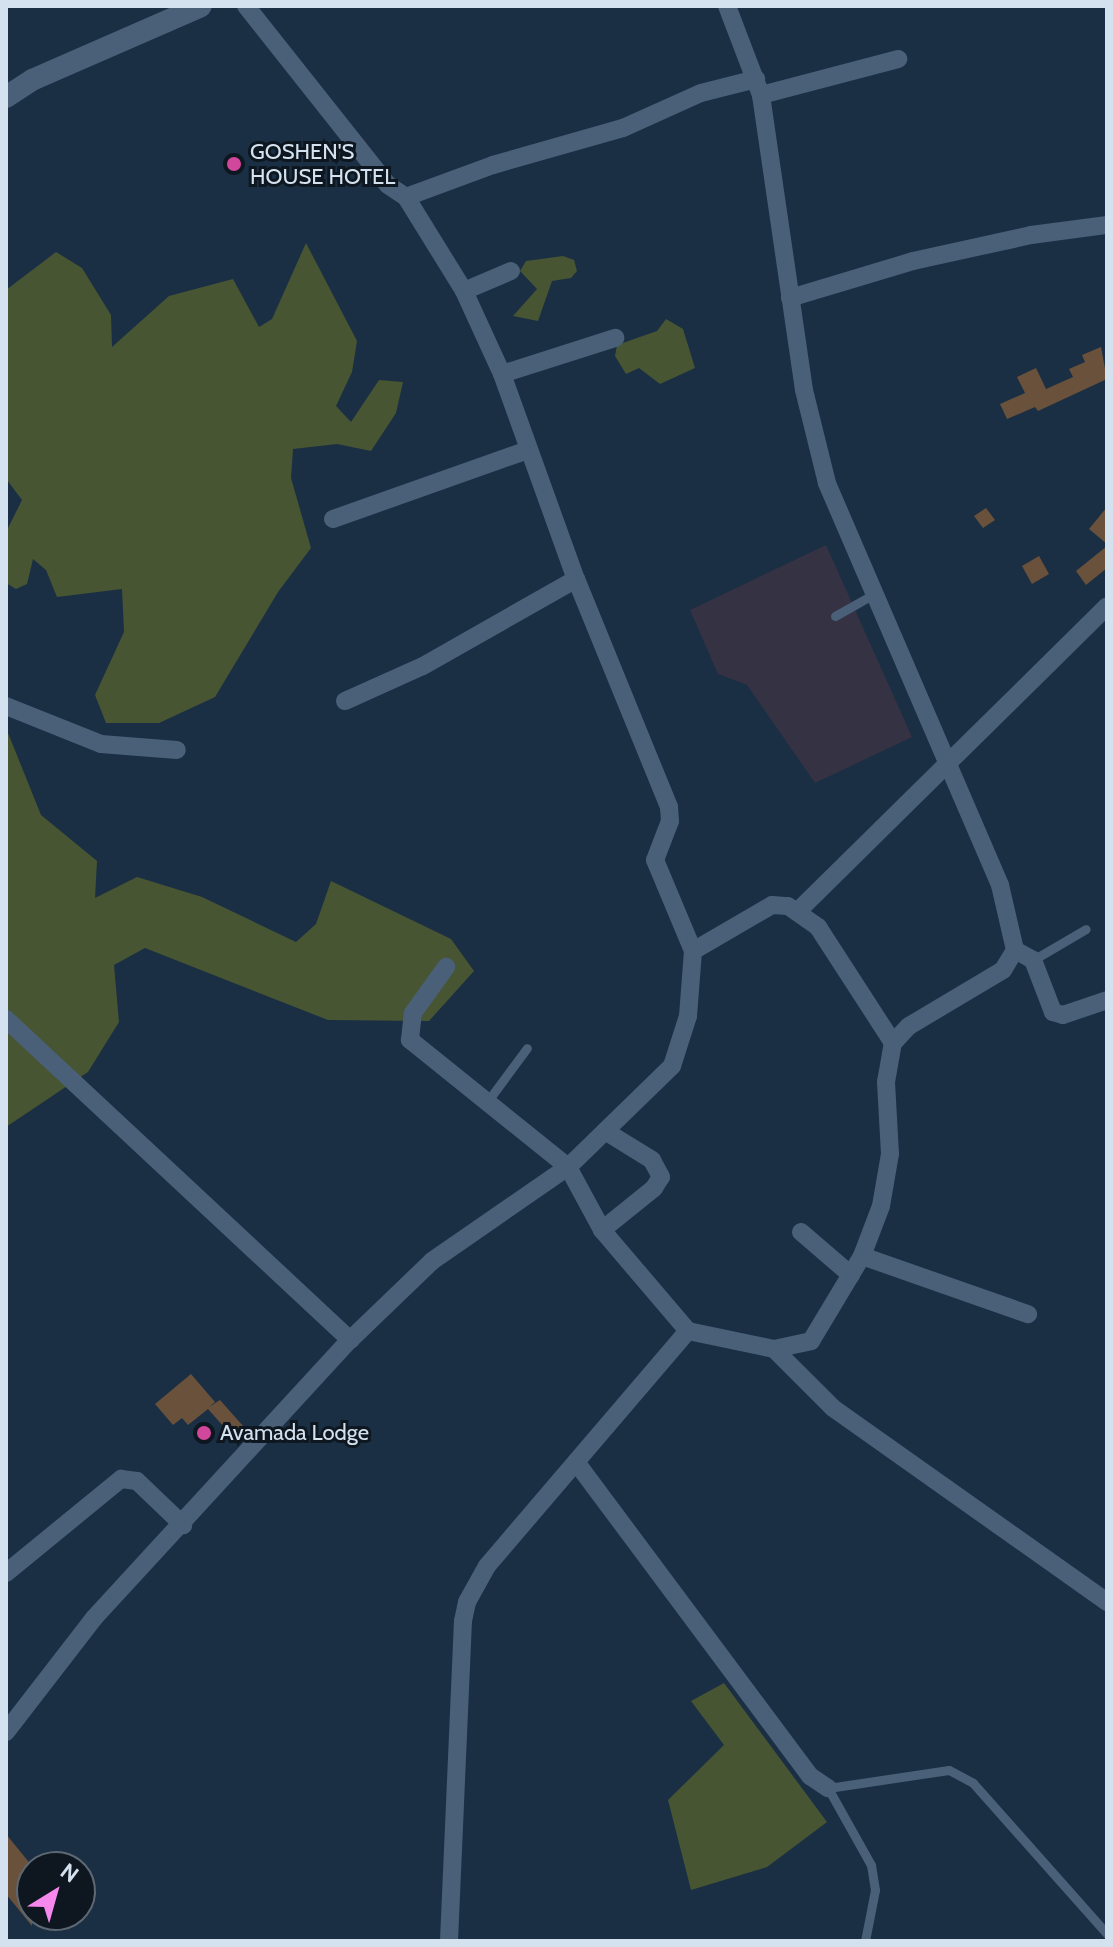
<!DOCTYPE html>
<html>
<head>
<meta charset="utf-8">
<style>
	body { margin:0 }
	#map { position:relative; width:1113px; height:1947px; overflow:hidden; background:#1a2f44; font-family:Cabin,sans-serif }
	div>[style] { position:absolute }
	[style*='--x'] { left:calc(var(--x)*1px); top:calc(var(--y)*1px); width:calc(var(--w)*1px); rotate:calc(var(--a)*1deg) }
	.industrial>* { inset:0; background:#353243 }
	.green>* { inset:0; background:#475532 }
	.building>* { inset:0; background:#6a513b }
	.service>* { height:9px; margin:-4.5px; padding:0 4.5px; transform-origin:4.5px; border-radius:4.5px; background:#4a6078 }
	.minor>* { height:18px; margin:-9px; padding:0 9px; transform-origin:9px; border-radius:9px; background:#4a6078 }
	.secondary>* { height:22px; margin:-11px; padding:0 11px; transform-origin:11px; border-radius:11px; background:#4a6078 }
	.dots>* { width:22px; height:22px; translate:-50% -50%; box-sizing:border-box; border:4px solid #0e1720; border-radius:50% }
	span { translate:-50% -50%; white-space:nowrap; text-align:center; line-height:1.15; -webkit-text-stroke:6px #0e1720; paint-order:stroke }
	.poi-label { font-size:22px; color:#d4e1ef }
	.left { translate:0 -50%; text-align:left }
	.frame { position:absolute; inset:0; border:8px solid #d4e1ef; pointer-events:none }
	.north { position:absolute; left:16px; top:1851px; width:80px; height:80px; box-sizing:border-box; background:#0e1720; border:2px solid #5d6873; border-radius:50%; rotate:37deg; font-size:22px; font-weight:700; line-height:32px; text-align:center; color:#d4e1ef }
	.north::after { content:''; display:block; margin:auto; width:28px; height:36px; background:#f688ed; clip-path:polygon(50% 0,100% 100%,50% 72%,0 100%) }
</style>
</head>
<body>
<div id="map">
	<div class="industrial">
		<i style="clip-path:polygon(826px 545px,912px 737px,815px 783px,747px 685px,718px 674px,690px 610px)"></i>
	</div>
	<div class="green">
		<i style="clip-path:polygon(306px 243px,357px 341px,352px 372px,336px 406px,351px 422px,379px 380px,403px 382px,396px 413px,371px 451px,337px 444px,293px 449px,291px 478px,311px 548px,278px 592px,215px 697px,159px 723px,106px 723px,95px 695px,124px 632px,122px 589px,57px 597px,46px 570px,33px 559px,27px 584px,16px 589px,6px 583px,6px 532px,22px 500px,7px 480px,6px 290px,56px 252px,82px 268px,111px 315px,112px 347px,169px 296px,233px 279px,259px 327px,272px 319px)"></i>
		<i style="clip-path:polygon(563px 256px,574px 260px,577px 271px,571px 278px,552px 281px,538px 321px,513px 316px,537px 289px,520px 271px,526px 261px)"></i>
		<i style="clip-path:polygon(666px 319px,683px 329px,695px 368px,660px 384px,639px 368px,626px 374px,615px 356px,617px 345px,657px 331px)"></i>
		<i style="clip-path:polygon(6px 728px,41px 815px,97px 861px,95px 898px,137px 877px,202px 897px,296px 942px,316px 924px,331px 881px,451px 939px,474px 971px,429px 1021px,328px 1020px,145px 948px,114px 965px,119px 1022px,88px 1072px,6px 1127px)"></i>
		<i style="clip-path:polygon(724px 1683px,827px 1822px,767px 1867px,691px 1890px,668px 1800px,724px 1745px,691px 1701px)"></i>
	</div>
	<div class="building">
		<i style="clip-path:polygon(1101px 347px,1107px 379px,1038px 411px,1035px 407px,1007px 419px,1000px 404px,1025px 393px,1017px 377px,1036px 368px,1046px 389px,1073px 377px,1069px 369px,1085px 362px,1082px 355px)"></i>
		<i style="clip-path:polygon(1107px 507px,1107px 544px,1089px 529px)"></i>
		<i style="clip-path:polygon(986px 508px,995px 520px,983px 528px,974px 516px)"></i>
		<i style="clip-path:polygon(1107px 546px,1107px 568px,1086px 585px,1076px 571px)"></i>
		<i style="clip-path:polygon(1039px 556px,1049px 574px,1032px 584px,1022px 566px)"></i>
		<i style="clip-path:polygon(191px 1374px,215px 1402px,209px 1407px,220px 1400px,243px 1426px,232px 1436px,208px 1409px,188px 1425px,182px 1418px,173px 1425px,155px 1404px)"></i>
		<i style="clip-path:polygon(6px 1834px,32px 1866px,32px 1926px,6px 1894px)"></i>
	</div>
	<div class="service">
		<i style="--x:835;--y:616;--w:45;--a:-29.4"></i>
		<i style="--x:1033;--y:960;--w:61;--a:-30.3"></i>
		<i style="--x:487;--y:1102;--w:67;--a:-53.5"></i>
		<i style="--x:865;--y:1941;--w:52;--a:-78.9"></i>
		<i style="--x:875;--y:1890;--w:25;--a:-99"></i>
		<i style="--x:871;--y:1865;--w:88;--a:-119.2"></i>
		<i style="--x:828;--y:1788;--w:122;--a:-8.5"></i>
		<i style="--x:949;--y:1770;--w:27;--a:28"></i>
		<i style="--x:973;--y:1783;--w:202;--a:48.4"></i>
	</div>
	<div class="minor">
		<i style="--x:246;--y:6;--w:228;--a:51.6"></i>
		<i style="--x:388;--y:185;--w:22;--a:34"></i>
		<i style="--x:406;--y:197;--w:110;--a:58.3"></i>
		<i style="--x:464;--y:291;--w:91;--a:65.4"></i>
		<i style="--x:502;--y:374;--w:218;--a:70.2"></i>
		<i style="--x:576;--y:579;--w:246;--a:67.8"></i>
		<i style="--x:669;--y:807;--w:14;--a:86"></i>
		<i style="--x:670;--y:821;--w:42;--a:111"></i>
		<i style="--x:655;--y:860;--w:99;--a:67.3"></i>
		<i style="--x:693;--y:951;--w:65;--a:94.4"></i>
		<i style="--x:688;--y:1016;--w:52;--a:107.7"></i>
		<i style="--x:672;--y:1066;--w:145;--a:135.8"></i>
		<i style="--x:568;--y:1167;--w:72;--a:61.6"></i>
		<i style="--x:602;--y:1230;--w:133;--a:49.6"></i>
		<i style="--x:761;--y:95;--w:142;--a:-14.7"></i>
		<i style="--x:406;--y:197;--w:93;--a:-20.2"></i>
		<i style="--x:493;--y:165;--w:135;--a:-15.9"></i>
		<i style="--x:623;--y:128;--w:85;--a:-24.2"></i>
		<i style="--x:701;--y:93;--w:57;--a:-14.3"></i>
		<i style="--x:464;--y:291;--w:51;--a:-23.1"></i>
		<i style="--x:790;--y:298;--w:128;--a:-16.7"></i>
		<i style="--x:913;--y:261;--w:121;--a:-12.4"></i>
		<i style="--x:1031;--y:235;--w:77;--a:-7.5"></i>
		<i style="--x:502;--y:374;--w:119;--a:-17.7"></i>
		<i style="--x:333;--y:519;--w:207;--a:-19.5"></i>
		<i style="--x:345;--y:701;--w:85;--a:-24.2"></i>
		<i style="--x:423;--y:666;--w:176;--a:-29.6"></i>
		<i style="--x:6;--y:706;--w:102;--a:21.8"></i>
		<i style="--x:101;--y:744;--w:76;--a:4.5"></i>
		<i style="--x:798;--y:911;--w:434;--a:-44.6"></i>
		<i style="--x:1015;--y:950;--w:21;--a:29"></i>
		<i style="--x:1033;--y:960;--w:56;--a:69"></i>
		<i style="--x:1053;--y:1012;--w:10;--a:17"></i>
		<i style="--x:1063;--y:1015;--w:46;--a:-18.8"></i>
		<i style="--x:693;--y:951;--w:91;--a:-30.2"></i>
		<i style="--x:772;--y:905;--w:16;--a:4"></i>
		<i style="--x:788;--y:906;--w:37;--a:35"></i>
		<i style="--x:818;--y:927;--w:138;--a:57.1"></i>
		<i style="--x:6;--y:1019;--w:471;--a:43"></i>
		<i style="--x:350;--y:1340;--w:114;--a:-43.9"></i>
		<i style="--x:432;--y:1261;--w:165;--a:-34.7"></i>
		<i style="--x:568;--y:1167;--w:203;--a:-141.2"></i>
		<i style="--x:410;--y:1040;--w:27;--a:-84"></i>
		<i style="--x:413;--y:1013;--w:57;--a:-54.3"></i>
		<i style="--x:602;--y:1230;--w:67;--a:-38.9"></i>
		<i style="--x:654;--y:1188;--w:13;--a:-58"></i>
		<i style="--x:661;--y:1177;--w:19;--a:-118"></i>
		<i style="--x:652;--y:1160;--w:55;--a:-148.3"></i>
		<i style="--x:801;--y:1232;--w:66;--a:40.7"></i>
		<i style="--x:862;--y:1256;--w:176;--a:19.3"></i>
		<i style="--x:774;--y:1349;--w:83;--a:45"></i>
		<i style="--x:833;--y:1408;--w:336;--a:35.3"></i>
		<i style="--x:576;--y:1462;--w:392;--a:53.3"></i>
		<i style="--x:810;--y:1776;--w:22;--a:34"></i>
		<i style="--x:6;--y:1573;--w:149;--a:-39.3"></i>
		<i style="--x:121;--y:1479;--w:16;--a:7"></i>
		<i style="--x:137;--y:1481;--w:64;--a:43.7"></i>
		<i style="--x:6;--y:1732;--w:144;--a:-52.3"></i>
		<i style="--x:94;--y:1618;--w:378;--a:-47.4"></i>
		<i style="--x:449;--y:1941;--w:320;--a:-87.5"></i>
		<i style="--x:463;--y:1621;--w:19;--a:-78"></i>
		<i style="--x:467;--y:1602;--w:41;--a:-60.9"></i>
		<i style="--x:487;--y:1566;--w:309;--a:-49.5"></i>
		<i style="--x:688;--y:1331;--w:88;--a:11.8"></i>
		<i style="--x:774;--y:1349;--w:38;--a:-12"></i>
		<i style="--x:811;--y:1341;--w:99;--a:-59"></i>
		<i style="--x:862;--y:1256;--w:53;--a:-69.2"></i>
		<i style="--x:881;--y:1206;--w:53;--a:-80.2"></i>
		<i style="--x:890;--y:1154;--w:72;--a:-93.2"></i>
		<i style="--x:886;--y:1082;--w:40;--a:-80"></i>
		<i style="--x:893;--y:1043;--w:23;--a:-47"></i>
		<i style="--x:909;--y:1026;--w:109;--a:-30.8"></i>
		<i style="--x:1003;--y:970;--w:23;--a:-59"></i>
		<i style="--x:1015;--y:950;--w:67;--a:-103"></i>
		<i style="--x:1000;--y:885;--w:438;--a:-113.3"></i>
		<i style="--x:827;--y:483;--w:96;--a:-103.9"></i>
		<i style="--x:804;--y:390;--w:298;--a:-98.3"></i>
		<i style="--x:761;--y:95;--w:95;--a:-110.9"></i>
	</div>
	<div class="secondary">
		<i style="--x:6;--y:97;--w:31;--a:-33"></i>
		<i style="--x:32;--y:80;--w:184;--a:-23.6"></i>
	</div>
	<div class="dots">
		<i style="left:234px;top:164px;background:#d1479c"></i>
		<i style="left:204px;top:1433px;background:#d1479c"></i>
	</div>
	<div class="poi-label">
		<span class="left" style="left:250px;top:164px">GOSHEN'S<br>HOUSE HOTEL</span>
		<span class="left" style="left:220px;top:1433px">Avamada Lodge</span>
	</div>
	<div class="frame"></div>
	<div class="north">N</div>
</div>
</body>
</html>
